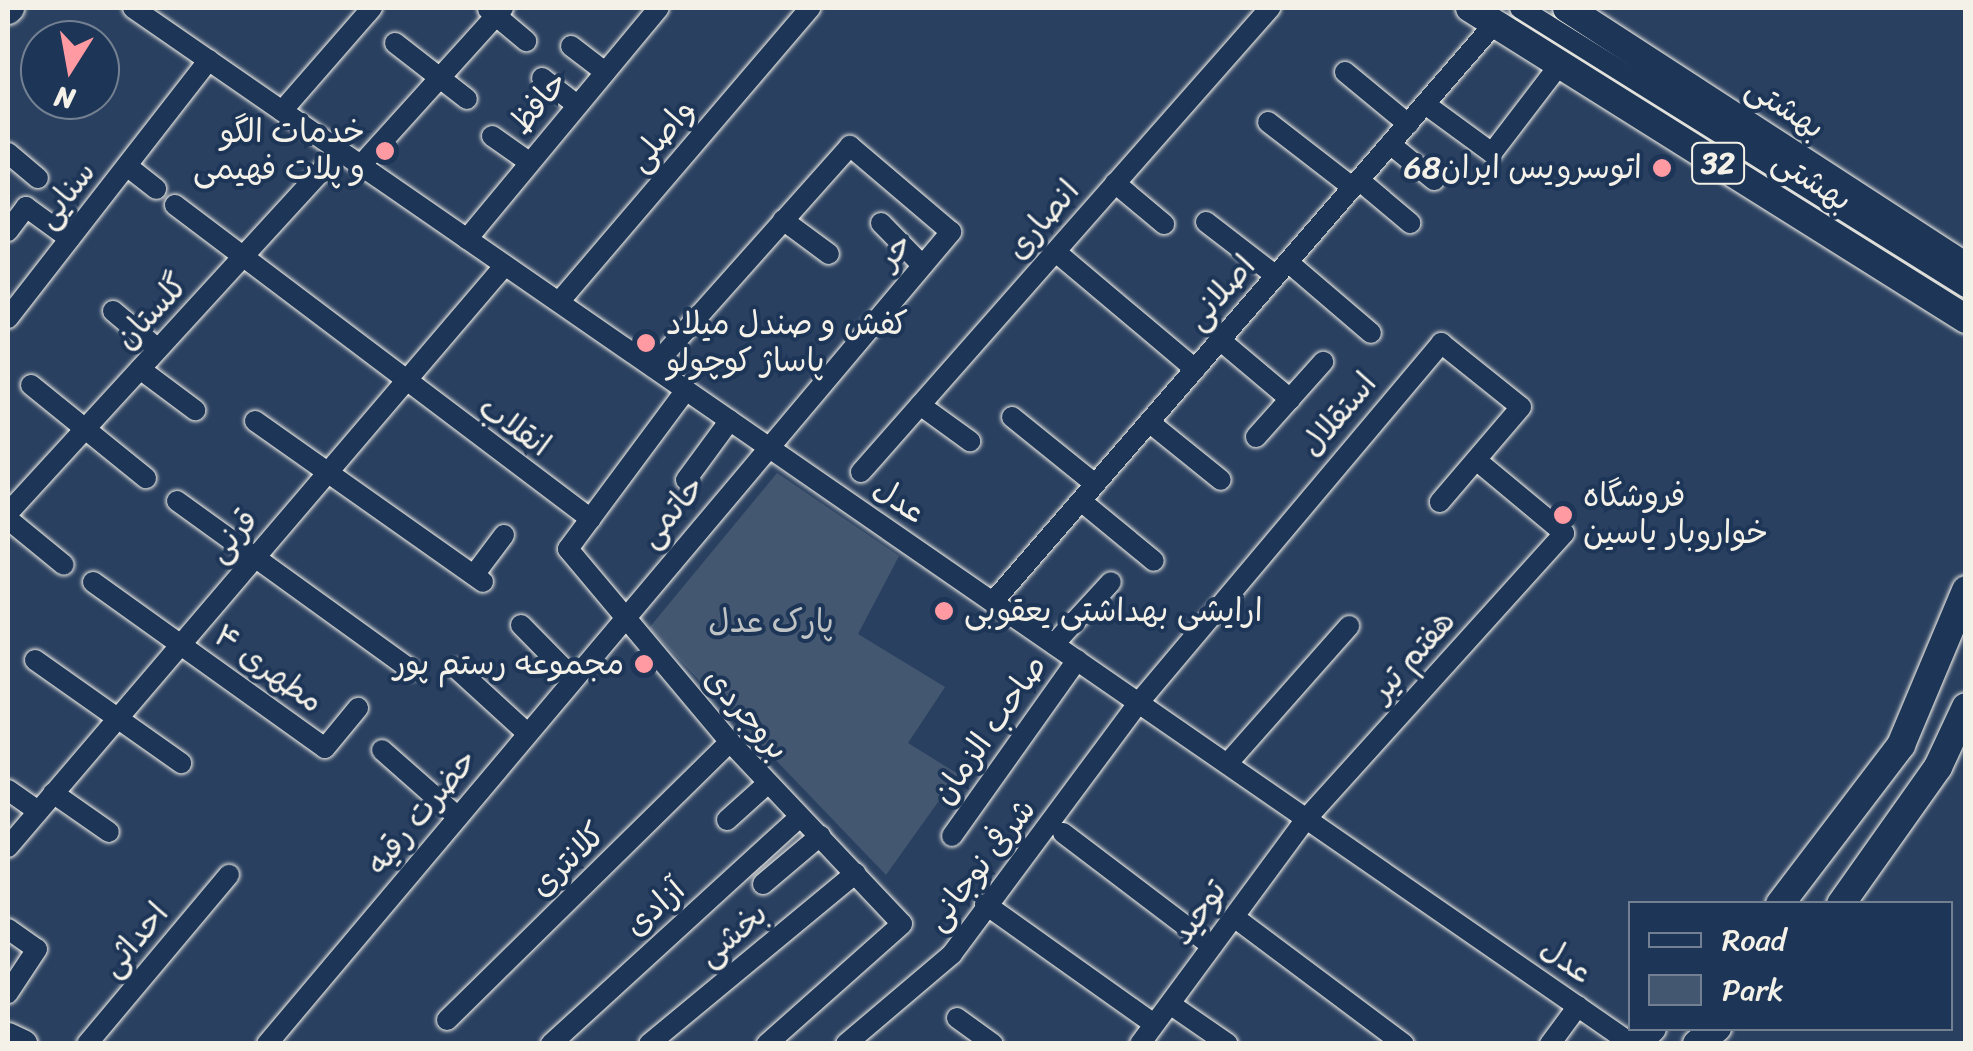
<!DOCTYPE html>
<html>
<head>
<meta charset="utf-8">
<style>
	body { margin:0 }
	#map { position:relative; width:1973px; height:1051px; overflow:hidden; background:#2a4060; font-family:Sriracha,"Playpen Sans Arabic",sans-serif }
	div>[style] { position:absolute }
	[style*='--x'] { left:calc(var(--x)*1px); top:calc(var(--y)*1px); width:calc(var(--w)*1px); rotate:calc(var(--a)*1deg) }
	.green>* { inset:0; background:#445771 }
	.roads { filter:drop-shadow(0 0 2px #f4f1e8) drop-shadow(0 0 2px #f4f1e8) }
	.minor>* { height:20px; margin:-10px; padding:0 10px; transform-origin:10px; border-radius:10px; background:#1d3557 }
	.major>* { height:28px; margin:-14px; padding:0 14px; transform-origin:14px; border-radius:14px; background:#1d3557 }
	.dots>* { width:28px; height:28px; translate:-50% -50%; box-sizing:border-box; border:5px solid #1d3557; border-radius:50% }
	span { translate:-50% -50%; white-space:nowrap; text-align:center; line-height:1.15; -webkit-text-stroke:8px #1d3557; paint-order:stroke }
	.shield-label span { padding:2px 8px; background:#1d3557; border:2px solid; border-radius:8px; -webkit-text-stroke-width:0 }
	.shield-label { font-size:30px; color:#f4f1e8; font-weight:700 }
	.street-label { font-size:32px; color:#f4f1e8 }
	.poi-label { font-size:32px; color:#f4f1e8 }
	.right { translate:-100% -50%; text-align:right }
	.left { translate:0 -50%; text-align:left }
	.park-label { font-size:32px; color:#bfc3c4 }
	.frame { position:absolute; inset:0; border:10px solid #f4f1e8; pointer-events:none }
	.legend { position:absolute; left:1628px; top:901px; width:325px; height:130px; box-sizing:border-box; background:#1d3557; border:2px solid #738091; margin:0; padding:12px 18px; list-style:none; font-size:30px; color:#f4f1e8 }
	.legend li { display:flex; align-items:center; gap:20px; height:50px }
	.legend b { width:50px; border:2px solid #738091 }
	.north { position:absolute; left:20px; top:20px; width:100px; height:100px; box-sizing:border-box; background:#1d3557; border:2px solid #738091; border-radius:50%; rotate:191deg; font-size:28px; font-weight:700; line-height:40px; text-align:center; color:#f4f1e8 }
	.north::after { content:''; display:block; margin:auto; width:35px; height:45px; background:#ff9aa2; clip-path:polygon(50% 0,100% 100%,50% 72%,0 100%) }
</style>
</head>
<body>
<div id="map">
	<div class="green">
		<i style="clip-path:polygon(777px 473px,899px 556px,858px 634px,945px 687px,908px 743px,958px 774px,886px 875px,649px 628px)"></i>
	</div>
	<div class="roads">
		<div class="minor">
			<i style="--x:133;--y:8;--w:1822;--a:34.65"></i>
			<i style="--x:1520;--y:8;--w:526;--a:32.03"></i>
			<i style="--x:488;--y:9;--w:50;--a:40.1"></i>
			<i style="--x:395;--y:43;--w:91;--a:37.9"></i>
			<i style="--x:571;--y:46;--w:43;--a:37.4"></i>
			<i style="--x:1345;--y:72;--w:82;--a:39.5"></i>
			<i style="--x:542;--y:78;--w:44;--a:37.6"></i>
			<i style="--x:1425;--y:104;--w:83;--a:36.2"></i>
			<i style="--x:1492;--y:153;--w:112;--a:-52.6"></i>
			<i style="--x:282;--y:111;--w:137;--a:-48.9"></i>
			<i style="--x:1268;--y:122;--w:106;--a:37.7"></i>
			<i style="--x:492;--y:136;--w:45;--a:35.1"></i>
			<i style="--x:1390;--y:144;--w:57;--a:39.3"></i>
			<i style="--x:8;--y:153;--w:39;--a:40"></i>
			<i style="--x:361;--y:165;--w:212;--a:-47.9"></i>
			<i style="--x:127;--y:166;--w:37;--a:38"></i>
			<i style="--x:1359;--y:180;--w:67;--a:40.1"></i>
			<i style="--x:1115;--y:183;--w:64;--a:39.9"></i>
			<i style="--x:175;--y:205;--w:521;--a:37.05"></i>
			<i style="--x:783;--y:220;--w:57;--a:36.5"></i>
			<i style="--x:1206;--y:222;--w:88;--a:37.6"></i>
			<i style="--x:881;--y:223;--w:59;--a:45.7"></i>
			<i style="--x:8;--y:231;--w:30;--a:-53"></i>
			<i style="--x:26;--y:207;--w:54;--a:36"></i>
			<i style="--x:467;--y:239;--w:300;--a:-50.3"></i>
			<i style="--x:1056;--y:252;--w:182;--a:40.1"></i>
			<i style="--x:1288;--y:262;--w:109;--a:40.5"></i>
			<i style="--x:559;--y:302;--w:387;--a:-49.5"></i>
			<i style="--x:113;--y:311;--w:59;--a:40.2"></i>
			<i style="--x:8;--y:318;--w:327;--a:-52.1"></i>
			<i style="--x:1220;--y:340;--w:92;--a:40.1"></i>
			<i style="--x:140;--y:369;--w:69;--a:36.7"></i>
			<i style="--x:31;--y:385;--w:148;--a:39"></i>
			<i style="--x:686;--y:390;--w:198;--a:126.6"></i>
			<i style="--x:568;--y:549;--w:252;--a:50"></i>
			<i style="--x:730;--y:742;--w:250;--a:46.6"></i>
			<i style="--x:902;--y:924;--w:181;--a:138.4"></i>
			<i style="--x:920;--y:405;--w:62;--a:35.8"></i>
			<i style="--x:1012;--y:417;--w:107;--a:38.9"></i>
			<i style="--x:255;--y:421;--w:279;--a:35.2"></i>
			<i style="--x:1149;--y:422;--w:92;--a:38.9"></i>
			<i style="--x:1256;--y:437;--w:101;--a:-48.2"></i>
			<i style="--x:861;--y:472;--w:619;--a:-48.6"></i>
			<i style="--x:686;--y:480;--w:74;--a:-53.7"></i>
			<i style="--x:177;--y:501;--w:289;--a:35.8"></i>
			<i style="--x:1081;--y:501;--w:94;--a:39.4"></i>
			<i style="--x:8;--y:513;--w:491;--a:-47.5"></i>
			<i style="--x:8;--y:519;--w:72;--a:39.4"></i>
			<i style="--x:474;--y:575;--w:50;--a:-53.1"></i>
			<i style="--x:93;--y:582;--w:285;--a:35.6"></i>
			<i style="--x:325;--y:748;--w:52;--a:-50.5"></i>
			<i style="--x:993;--y:602;--w:766;--a:-49.07"></i>
			<i style="--x:521;--y:625;--w:74;--a:45.5"></i>
			<i style="--x:1054;--y:644;--w:84;--a:-47.4"></i>
			<i style="--x:35;--y:660;--w:179;--a:35.2"></i>
			<i style="--x:457;--y:669;--w:95;--a:42.4"></i>
			<i style="--x:382;--y:750;--w:101;--a:41.4"></i>
			<i style="--x:1228;--y:763;--w:183;--a:-48.5"></i>
			<i style="--x:8;--y:790;--w:37;--a:35"></i>
			<i style="--x:53;--y:793;--w:68;--a:34.9"></i>
			<i style="--x:727;--y:820;--w:54;--a:-42"></i>
			<i style="--x:1063;--y:833;--w:187;--a:37.2"></i>
			<i style="--x:952;--y:836;--w:216;--a:-54.6"></i>
			<i style="--x:8;--y:847;--w:765;--a:-49.5"></i>
			<i style="--x:763;--y:884;--w:75;--a:-40.1"></i>
			<i style="--x:985;--y:904;--w:207;--a:35.4"></i>
			<i style="--x:1234;--y:917;--w:212;--a:36.8"></i>
			<i style="--x:8;--y:929;--w:35;--a:35"></i>
			<i style="--x:37;--y:949;--w:53;--a:123.4"></i>
			<i style="--x:1170;--y:1004;--w:70;--a:34.6"></i>
			<i style="--x:957;--y:1018;--w:44;--a:35.8"></i>
			<i style="--x:447;--y:1020;--w:397;--a:-44.5"></i>
			<i style="--x:87;--y:1044;--w:221;--a:-50"></i>
			<i style="--x:267;--y:1044;--w:1062;--a:-49.89"></i>
			<i style="--x:951;--y:232;--w:133;--a:-139.6"></i>
			<i style="--x:850;--y:146;--w:296;--a:131.7"></i>
			<i style="--x:551;--y:1044;--w:337;--a:-42.4"></i>
			<i style="--x:649;--y:1044;--w:268;--a:-39.6"></i>
			<i style="--x:846;--y:1044;--w:139;--a:-40.3"></i>
			<i style="--x:952;--y:954;--w:315;--a:-53.4"></i>
			<i style="--x:1140;--y:701;--w:468;--a:-49.9"></i>
			<i style="--x:1441;--y:343;--w:102;--a:38.7"></i>
			<i style="--x:1521;--y:407;--w:125;--a:130.5"></i>
			<i style="--x:1140;--y:1044;--w:280;--a:-53.6"></i>
			<i style="--x:1306;--y:819;--w:385;--a:-47.9"></i>
			<i style="--x:1564;--y:533;--w:114;--a:-140.3"></i>
			<i style="--x:1550;--y:1044;--w:47;--a:-53.6"></i>
		</div>
		<div class="major">
			<i style="--x:1470;--y:8;--w:585;--a:32.09"></i>
			<i style="--x:1567;--y:8;--w:476;--a:33"></i>
			<i style="--x:8;--y:10;--w:3;--a:-45"></i>
			<i style="--x:1780;--y:904;--w:200;--a:-52.7"></i>
			<i style="--x:1901;--y:745;--w:168;--a:-67.2"></i>
			<i style="--x:1841;--y:904;--w:168;--a:-54.7"></i>
			<i style="--x:1938;--y:767;--w:66;--a:-65"></i>
			<i style="--x:8;--y:1037;--w:17;--a:25"></i>
			<i style="--x:1635;--y:1044;--w:23;--a:-43"></i>
			<i style="--x:1697;--y:1044;--w:26;--a:-39"></i>
		</div>
	</div>
	<div class="dots">
		<i style="left:385px;top:151px;background:#ff9aa2"></i>
		<i style="left:1662px;top:168px;background:#ff9aa2"></i>
		<i style="left:646px;top:343px;background:#ff9aa2"></i>
		<i style="left:1563px;top:515px;background:#ff9aa2"></i>
		<i style="left:944px;top:611px;background:#ff9aa2"></i>
		<i style="left:644px;top:664px;background:#ff9aa2"></i>
	</div>
	<div class="shield-label">
		<span style="left:1718px;top:163px">32</span>
	</div>
	<div class="street-label">
		<span style="left:539px;top:103px;rotate:-50deg">حافظ</span>
		<span style="left:1785px;top:108px;rotate:33deg">بهشتی</span>
		<span style="left:662px;top:135px;rotate:-50deg">واصلی</span>
		<span style="left:1812px;top:181px;rotate:32deg">بهشتى</span>
		<span style="left:66px;top:195px;rotate:-52deg">سنایی</span>
		<span style="left:1043px;top:220px;rotate:-49deg">انصاری</span>
		<span style="left:895px;top:251px;rotate:-49deg">حر</span>
		<span style="left:1221px;top:293px;rotate:-49deg">اصلانی</span>
		<span style="left:152px;top:312px;rotate:-47deg">گلستان</span>
		<span style="left:1339px;top:415px;rotate:-50deg">استقلال</span>
		<span style="left:514px;top:427px;rotate:35deg">انقلاب</span>
		<span style="left:899px;top:501px;rotate:35deg">عدل</span>
		<span style="left:672px;top:512px;rotate:-50deg">حاتمی</span>
		<span style="left:233px;top:536px;rotate:-49deg">قرنی</span>
		<span style="left:1413px;top:656px;rotate:-48deg">هفتم تیر</span>
		<span style="left:268px;top:669px;rotate:36deg">مطهری ۴</span>
		<span style="left:746px;top:714px;rotate:49deg">بروجردی</span>
		<span style="left:990px;top:730px;rotate:-55deg">صاحب الزمان</span>
		<span style="left:422px;top:812px;rotate:-50deg">حضرت رقیه</span>
		<span style="left:568px;top:860px;rotate:-44deg">کلانتری</span>
		<span style="left:981px;top:865px;rotate:-52deg">شرفی نوجانی</span>
		<span style="left:655px;top:908px;rotate:-42deg">آزادی</span>
		<span style="left:1199px;top:913px;rotate:-54deg">توحید</span>
		<span style="left:733px;top:935px;rotate:-40deg">بخشی</span>
		<span style="left:135px;top:940px;rotate:-50deg">احداثی</span>
		<span style="left:1566px;top:961px;rotate:35deg">عدل</span>
	</div>
	<div class="poi-label">
		<span class="right" style="left:365px;top:151px">خدمات الگو<br>و پلات فهیمی</span>
		<span class="right" style="left:1642px;top:168px">اتوسرویس ایران68</span>
		<span class="left" style="left:666px;top:343px">کفش و صندل میلاد<br>پاساژ کوچولو</span>
		<span class="left" style="left:1583px;top:515px">فروشگاه<br>خواروبار یاسین</span>
		<span class="left" style="left:964px;top:611px">ارایشی بهداشتی یعقوبی</span>
		<span class="right" style="left:624px;top:664px">مجموعه رستم پور</span>
	</div>
	<div class="park-label">
		<span style="left:771px;top:622px">پارک عدل</span>
	</div>
	<div class="frame"></div>
	<ul class="legend">
	<li><b style="height:12px;background:#1d3557"></b>Road</li>
	<li><b style="height:28px;background:#445771"></b>Park</li>
	</ul>
	<div class="north">N</div>
</div>
</body>
</html>
